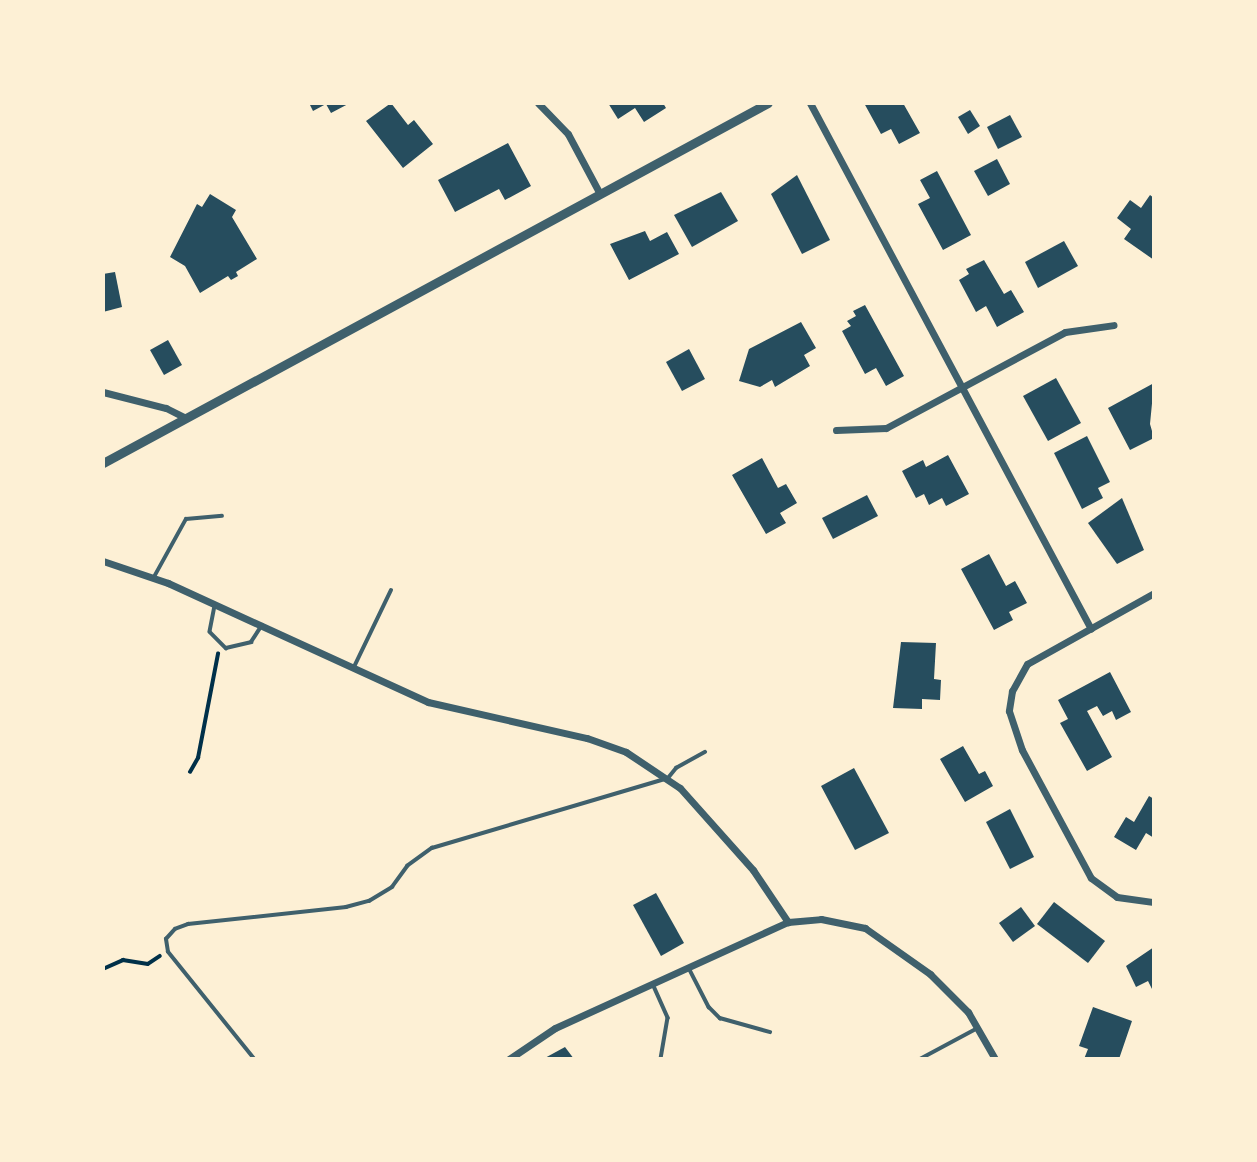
<!DOCTYPE html>
<html>
<head>
<meta charset="utf-8">
<style>
	body { margin:0 }
	#map { position:relative; width:1257px; height:1162px; overflow:hidden; background:#fdf0d5; font-family:"Zilla Slab",serif }
	div>[style] { position:absolute }
	[style*='--x'] { left:calc(var(--x)*1px); top:calc(var(--y)*1px); width:calc(var(--w)*1px); rotate:calc(var(--a)*1deg) }
	.building>* { inset:0; background:#264d5e }
	.path>* { height:3.5px; margin:-1.75px; padding:0 1.75px; transform-origin:1.75px; border-radius:1.75px; background:#003049 }
	.service>* { height:3.5px; margin:-1.75px; padding:0 1.75px; transform-origin:1.75px; border-radius:1.75px; background:#3f606c }
	.minor>* { height:7px; margin:-3.5px; padding:0 3.5px; transform-origin:3.5px; border-radius:3.5px; background:#3f606c }
	.tertiary>* { height:9px; margin:-4.5px; padding:0 4.5px; transform-origin:4.5px; border-radius:4.5px; background:#3f606c }
	span { translate:-50% -50%; white-space:nowrap; text-align:center; line-height:1.15; -webkit-text-stroke:7px #fdf0d5; paint-order:stroke }
	.frame { position:absolute; inset:0; border:105px solid #fdf0d5; pointer-events:none }
</style>
</head>
<body>
<div id="map">
	<div class="building">
		<i style="clip-path:polygon(309px 103px,350px 103px,331px 113px,326px 104px,313px 111px)"></i>
		<i style="clip-path:polygon(391px 103px,408px 125px,414px 120px,433px 144px,403px 168px,366px 121px)"></i>
		<i style="clip-path:polygon(608px 103px,663px 103px,666px 108px,644px 122px,635px 108px,618px 119px)"></i>
		<i style="clip-path:polygon(864px 103px,903px 103px,920px 133px,899px 144px,891px 129px,881px 134px)"></i>
		<i style="clip-path:polygon(970px 110px,980px 126px,968px 134px,958px 117px)"></i>
		<i style="clip-path:polygon(1010px 115px,1022px 137px,998px 149px,987px 127px)"></i>
		<i style="clip-path:polygon(508px 143px,531px 186px,505px 200px,499px 189px,455px 212px,438px 180px)"></i>
		<i style="clip-path:polygon(997px 159px,1010px 184px,988px 196px,974px 171px)"></i>
		<i style="clip-path:polygon(937px 171px,971px 235px,943px 250px,918px 204px,930px 198px,920px 180px)"></i>
		<i style="clip-path:polygon(797px 175px,830px 240px,802px 254px,771px 194px)"></i>
		<i style="clip-path:polygon(721px 192px,738px 221px,692px 247px,674px 215px)"></i>
		<i style="clip-path:polygon(210px 194px,236px 210px,232px 217px,257px 259px,236px 272px,238px 276px,231px 280px,228px 276px,200px 293px,185px 266px,170px 257px,197px 204px,202px 207px)"></i>
		<i style="clip-path:polygon(1150px 195px,1154px 198px,1154px 260px,1124px 239px,1131px 229px,1117px 218px,1130px 200px,1141px 208px)"></i>
		<i style="clip-path:polygon(645px 231px,650px 241px,667px 232px,679px 254px,629px 280px,610px 244px)"></i>
		<i style="clip-path:polygon(1064px 241px,1078px 266px,1038px 288px,1025px 262px)"></i>
		<i style="clip-path:polygon(984px 260px,1004px 294px,1011px 290px,1024px 312px,997px 327px,986px 306px,976px 312px,959px 280px,969px 274px,966px 269px)"></i>
		<i style="clip-path:polygon(115px 272px,122px 307px,103px 312px,103px 274px)"></i>
		<i style="clip-path:polygon(865px 305px,904px 376px,886px 386px,876px 368px,865px 374px,842px 331px,851px 326px,847px 321px,856px 316px,853px 311px)"></i>
		<i style="clip-path:polygon(801px 322px,816px 348px,804px 355px,810px 366px,775px 387px,772px 380px,760px 387px,739px 381px,749px 349px)"></i>
		<i style="clip-path:polygon(168px 340px,182px 365px,164px 375px,150px 350px)"></i>
		<i style="clip-path:polygon(689px 349px,705px 379px,682px 391px,666px 362px)"></i>
		<i style="clip-path:polygon(1056px 378px,1081px 423px,1048px 441px,1023px 396px)"></i>
		<i style="clip-path:polygon(1154px 383px,1150px 424px,1154px 438px,1130px 450px,1108px 408px)"></i>
		<i style="clip-path:polygon(1087px 436px,1110px 482px,1098px 488px,1103px 498px,1082px 509px,1054px 453px)"></i>
		<i style="clip-path:polygon(948px 455px,969px 494px,946px 506px,942px 498px,929px 505px,924px 494px,916px 498px,902px 471px,923px 460px,926px 467px)"></i>
		<i style="clip-path:polygon(762px 458px,778px 488px,786px 484px,797px 503px,780px 513px,786px 523px,766px 534px,732px 475px)"></i>
		<i style="clip-path:polygon(867px 495px,878px 516px,833px 539px,822px 518px)"></i>
		<i style="clip-path:polygon(1122px 498px,1144px 550px,1117px 564px,1088px 523px)"></i>
		<i style="clip-path:polygon(989px 554px,1006px 586px,1015px 581px,1027px 603px,1009px 612px,1013px 620px,994px 630px,961px 569px)"></i>
		<i style="clip-path:polygon(901px 642px,936px 643px,934px 679px,941px 680px,940px 700px,922px 699px,922px 709px,893px 708px)"></i>
		<i style="clip-path:polygon(1110px 672px,1131px 712px,1116px 720px,1112px 711px,1103px 716px,1097px 706px,1087px 711px,1112px 757px,1087px 771px,1060px 723px,1068px 719px,1058px 700px)"></i>
		<i style="clip-path:polygon(963px 746px,979px 774px,985px 771px,993px 786px,965px 802px,940px 759px)"></i>
		<i style="clip-path:polygon(854px 768px,889px 833px,855px 850px,821px 786px)"></i>
		<i style="clip-path:polygon(1149px 796px,1154px 799px,1154px 838px,1146px 833px,1136px 850px,1114px 837px,1126px 817px,1134px 822px)"></i>
		<i style="clip-path:polygon(1010px 809px,1034px 857px,1010px 869px,986px 822px)"></i>
		<i style="clip-path:polygon(656px 893px,684px 943px,661px 956px,633px 905px)"></i>
		<i style="clip-path:polygon(1054px 902px,1105px 941px,1088px 963px,1037px 924px)"></i>
		<i style="clip-path:polygon(1021px 907px,1035px 926px,1013px 942px,999px 923px)"></i>
		<i style="clip-path:polygon(1154px 947px,1154px 993px,1148px 981px,1136px 987px,1126px 966px)"></i>
		<i style="clip-path:polygon(1093px 1007px,1132px 1021px,1119px 1059px,1084px 1059px,1088px 1049px,1079px 1046px)"></i>
		<i style="clip-path:polygon(565px 1047px,574px 1059px,543px 1059px)"></i>
	</div>
	<div class="path">
		<i style="--x:190;--y:772;--w:16;--a:-60"></i>
		<i style="--x:198;--y:758;--w:106;--a:-79.1"></i>
		<i style="--x:103;--y:969;--w:22;--a:-24"></i>
		<i style="--x:123;--y:960;--w:25;--a:9"></i>
		<i style="--x:148;--y:964;--w:14;--a:-34"></i>
	</div>
	<div class="service">
		<i style="--x:154;--y:577;--w:66;--a:-61.1"></i>
		<i style="--x:186;--y:519;--w:36;--a:-5"></i>
		<i style="--x:215;--y:606;--w:26;--a:101"></i>
		<i style="--x:210;--y:632;--w:23;--a:45"></i>
		<i style="--x:226;--y:648;--w:26;--a:-13"></i>
		<i style="--x:251;--y:642;--w:20;--a:-57"></i>
		<i style="--x:354;--y:667;--w:85;--a:-64.3"></i>
		<i style="--x:689;--y:968;--w:44;--a:62.9"></i>
		<i style="--x:709;--y:1007;--w:16;--a:45"></i>
		<i style="--x:720;--y:1018;--w:52;--a:15.6"></i>
		<i style="--x:653;--y:984;--w:37;--a:66"></i>
		<i style="--x:668;--y:1018;--w:42;--a:99.7"></i>
		<i style="--x:254;--y:1059;--w:137;--a:-128.8"></i>
		<i style="--x:168;--y:952;--w:13;--a:-99"></i>
		<i style="--x:166;--y:939;--w:13;--a:-48"></i>
		<i style="--x:175;--y:929;--w:14;--a:-21"></i>
		<i style="--x:188;--y:924;--w:159;--a:-6.1"></i>
		<i style="--x:346;--y:907;--w:24;--a:-15"></i>
		<i style="--x:369;--y:901;--w:27;--a:-31"></i>
		<i style="--x:392;--y:887;--w:26;--a:-54"></i>
		<i style="--x:407;--y:866;--w:31;--a:-36"></i>
		<i style="--x:432;--y:848;--w:246;--a:-16.5"></i>
		<i style="--x:668;--y:778;--w:13;--a:-51"></i>
		<i style="--x:676;--y:768;--w:33;--a:-29"></i>
		<i style="--x:920;--y:1059;--w:64;--a:-28.2"></i>
	</div>
	<div class="minor">
		<i style="--x:538;--y:103;--w:43;--a:45.9"></i>
		<i style="--x:568;--y:134;--w:68;--a:61.9"></i>
		<i style="--x:810;--y:103;--w:596;--a:61.89"></i>
		<i style="--x:103;--y:392;--w:65;--a:14.3"></i>
		<i style="--x:166;--y:408;--w:22;--a:27"></i>
		<i style="--x:836;--y:430;--w:50;--a:-2.3"></i>
		<i style="--x:886;--y:428;--w:203;--a:-28.2"></i>
		<i style="--x:1065;--y:332;--w:49;--a:-8.1"></i>
		<i style="--x:103;--y:561;--w:69;--a:18.7"></i>
		<i style="--x:168;--y:583;--w:286;--a:24.6"></i>
		<i style="--x:428;--y:702;--w:163;--a:12.8"></i>
		<i style="--x:587;--y:738;--w:41;--a:19.7"></i>
		<i style="--x:626;--y:752;--w:65;--a:33.7"></i>
		<i style="--x:680;--y:788;--w:110;--a:48.3"></i>
		<i style="--x:753;--y:870;--w:63;--a:56.1"></i>
		<i style="--x:1154;--y:593;--w:145;--a:150.8"></i>
		<i style="--x:1027;--y:664;--w:31;--a:119"></i>
		<i style="--x:1012;--y:691;--w:20;--a:99"></i>
		<i style="--x:1009;--y:711;--w:41;--a:71.6"></i>
		<i style="--x:1022;--y:750;--w:145;--a:61.7"></i>
		<i style="--x:1091;--y:878;--w:32;--a:36"></i>
		<i style="--x:1117;--y:897;--w:37;--a:8"></i>
		<i style="--x:509;--y:1059;--w:55;--a:-34"></i>
		<i style="--x:555;--y:1028;--w:256;--a:-24.5"></i>
		<i style="--x:788;--y:922;--w:33;--a:-5"></i>
		<i style="--x:821;--y:919;--w:45;--a:11.6"></i>
		<i style="--x:865;--y:928;--w:80;--a:35.3"></i>
		<i style="--x:930;--y:974;--w:54;--a:45"></i>
		<i style="--x:968;--y:1012;--w:54;--a:60.1"></i>
	</div>
	<div class="tertiary">
		<i style="--x:103;--y:463;--w:756;--a:-28.43"></i>
	</div>
	<div class="frame"></div>
</div>
</body>
</html>
